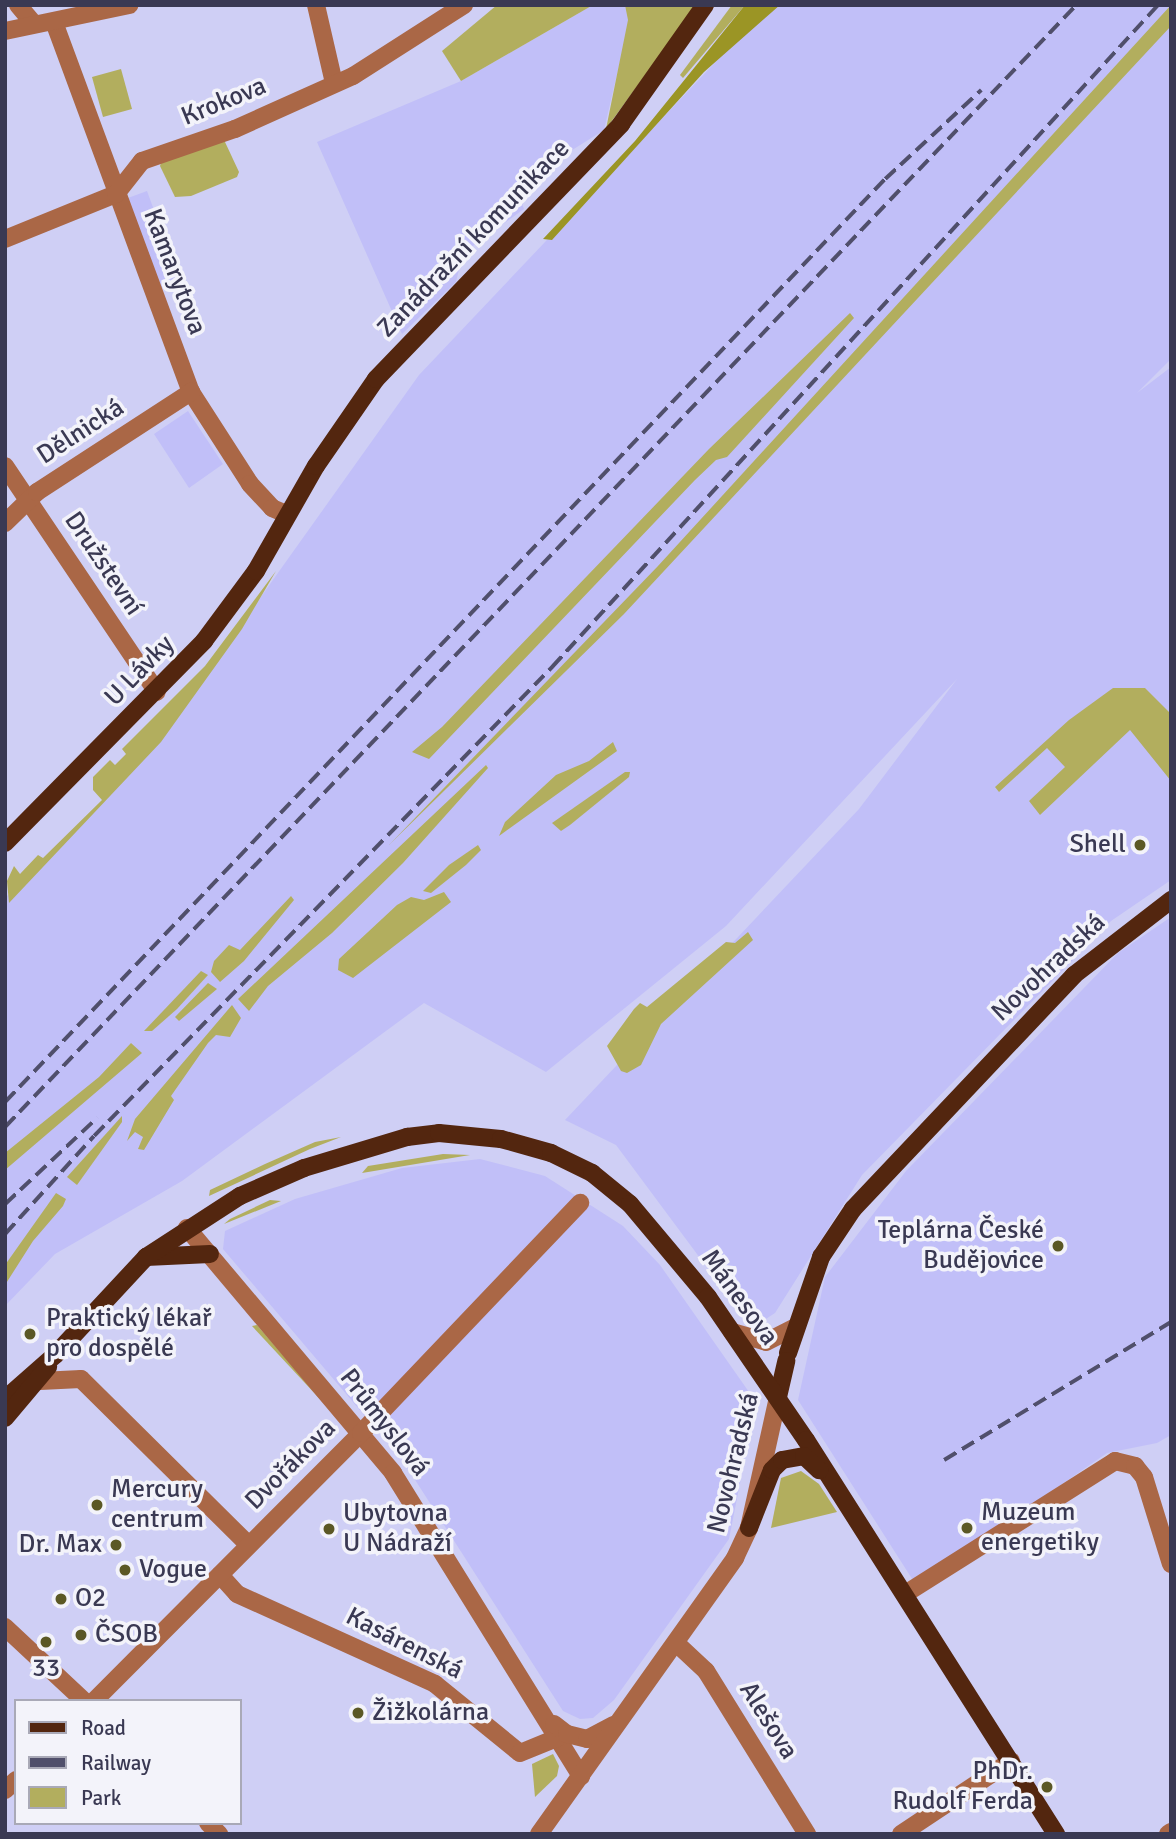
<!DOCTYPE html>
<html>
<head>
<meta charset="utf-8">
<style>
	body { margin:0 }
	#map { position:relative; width:1176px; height:1839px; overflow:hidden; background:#cfcff5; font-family:Signika,sans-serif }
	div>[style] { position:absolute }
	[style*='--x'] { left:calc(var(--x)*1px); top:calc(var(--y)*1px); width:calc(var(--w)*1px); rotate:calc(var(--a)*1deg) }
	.built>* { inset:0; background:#c1bff8 }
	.green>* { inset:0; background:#b2ae5e }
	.forest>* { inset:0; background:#9b9525 }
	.minor>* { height:18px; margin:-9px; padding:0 9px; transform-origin:9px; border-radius:9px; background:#aa6746 }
	.major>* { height:18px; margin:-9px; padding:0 9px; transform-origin:9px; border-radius:9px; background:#53260f }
	.rail>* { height:3.5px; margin-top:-1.75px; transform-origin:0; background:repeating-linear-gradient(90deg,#504f6b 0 14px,transparent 0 21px) }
	.dots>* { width:19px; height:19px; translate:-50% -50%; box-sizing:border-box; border:4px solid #f3f3fa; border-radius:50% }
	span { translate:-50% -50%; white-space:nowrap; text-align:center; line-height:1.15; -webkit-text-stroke:7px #f3f3fa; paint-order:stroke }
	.street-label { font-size:26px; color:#3a3953 }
	.poi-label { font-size:26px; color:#3a3953 }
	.right { translate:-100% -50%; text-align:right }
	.left { translate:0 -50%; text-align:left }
	.frame { position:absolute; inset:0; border:7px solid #3a3953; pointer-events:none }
	.legend { position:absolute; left:14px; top:1699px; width:228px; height:126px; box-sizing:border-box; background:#f3f3fa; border:2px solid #a9a9b7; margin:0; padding:9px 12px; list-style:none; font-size:21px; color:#3a3953 }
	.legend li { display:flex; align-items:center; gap:14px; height:35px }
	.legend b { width:35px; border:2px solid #a9a9b7 }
</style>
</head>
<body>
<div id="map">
	<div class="built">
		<i style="clip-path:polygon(593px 5px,626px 5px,630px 19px,604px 130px,515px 186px,524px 209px,463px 253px,456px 282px,402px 334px,317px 142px,461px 81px)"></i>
		<i style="clip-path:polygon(781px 5px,1171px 5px,1171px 359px,1137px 393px,1171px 367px,1171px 880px,1111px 921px,862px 1175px,775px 1313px,752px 1328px,616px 1145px,565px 1120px,859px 809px,957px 679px,726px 926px,546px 1072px,424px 1003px,182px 1181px,55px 1254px,5px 1306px,5px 898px,107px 798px,171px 723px,419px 375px,743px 33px)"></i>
		<i style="clip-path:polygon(147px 191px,180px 281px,161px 288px,128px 198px)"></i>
		<i style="clip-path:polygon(188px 411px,223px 464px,189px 488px,154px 434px)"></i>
		<i style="clip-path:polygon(1171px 917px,1171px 1435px,1157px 1443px,1107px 1453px,916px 1585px,798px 1400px,825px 1277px,906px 1171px,1118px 953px)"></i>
		<i style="clip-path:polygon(480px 1159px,545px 1176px,623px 1226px,660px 1265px,756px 1402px,729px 1539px,614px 1700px,593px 1718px,580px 1719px,563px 1711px,403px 1461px,223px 1249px,225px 1231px,295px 1199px,402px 1168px)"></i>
	</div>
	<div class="green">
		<i style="clip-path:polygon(497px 5px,593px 5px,461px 81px,442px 51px)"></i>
		<i style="clip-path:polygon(625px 5px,696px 5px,606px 129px,628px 20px)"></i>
		<i style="clip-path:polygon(732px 5px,745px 5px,683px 78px,680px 75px)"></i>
		<i style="clip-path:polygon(1171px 5px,1171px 26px,624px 614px,389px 845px,658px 566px)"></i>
		<i style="clip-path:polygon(121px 69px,132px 109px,103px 117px,92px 77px)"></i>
		<i style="clip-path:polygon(219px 140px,225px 142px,239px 172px,237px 177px,191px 196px,175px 197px,160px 166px,162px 160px)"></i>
		<i style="clip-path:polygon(850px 313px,854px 318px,727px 457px,716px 460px,695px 480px,429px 759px,412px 752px,442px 727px,709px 449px)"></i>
		<i style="clip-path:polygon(276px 571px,242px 629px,161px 742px,9px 903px,7px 881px,14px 866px,20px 874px,38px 855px,43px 858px,102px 800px,93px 790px,93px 777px,110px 760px,115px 765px,126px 754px,122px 749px,205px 666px)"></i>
		<i style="clip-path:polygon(1113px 688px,1145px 688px,1171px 714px,1171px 781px,1130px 730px,1040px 815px,1029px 801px,1065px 767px,1047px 748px,999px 792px,995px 787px,1069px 720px)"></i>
		<i style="clip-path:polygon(613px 742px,617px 751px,499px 836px,505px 822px,556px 775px,589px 761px)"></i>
		<i style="clip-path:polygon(486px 765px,488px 768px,403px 863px,332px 933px,268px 986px,249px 1011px,238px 999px)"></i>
		<i style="clip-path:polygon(625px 772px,630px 772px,629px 777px,570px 825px,561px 831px,552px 823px)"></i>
		<i style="clip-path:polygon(478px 845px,481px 850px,466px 865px,431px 893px,423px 891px,449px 865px)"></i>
		<i style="clip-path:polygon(444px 892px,451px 902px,353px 978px,338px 970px,339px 959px,397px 905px,411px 897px,424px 900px)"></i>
		<i style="clip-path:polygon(291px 896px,294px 900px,244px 961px,220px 982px,211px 972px,214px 961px,229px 945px,240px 950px)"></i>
		<i style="clip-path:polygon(748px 932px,753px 940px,661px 1024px,641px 1065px,627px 1073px,621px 1071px,607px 1046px,634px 1009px,640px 1003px,647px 1007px,726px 942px,735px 943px)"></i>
		<i style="clip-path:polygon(201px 971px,208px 975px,177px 1009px,152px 1031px,144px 1031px)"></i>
		<i style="clip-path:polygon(208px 983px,217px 989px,179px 1021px,175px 1017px)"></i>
		<i style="clip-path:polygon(232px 1005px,241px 1018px,230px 1037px,216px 1035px,208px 1043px,171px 1096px,174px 1100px,144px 1150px,138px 1149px,143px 1137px,135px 1132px,127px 1141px,135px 1119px)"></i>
		<i style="clip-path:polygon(131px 1043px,142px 1053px,5px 1170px,5px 1153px,99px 1077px)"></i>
		<i style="clip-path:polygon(122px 1116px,122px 1122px,77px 1185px,67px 1177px)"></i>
		<i style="clip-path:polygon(341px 1137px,310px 1149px,209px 1196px,210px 1190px,265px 1164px,315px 1142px)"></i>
		<i style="clip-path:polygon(443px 1154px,470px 1155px,362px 1173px,368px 1166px)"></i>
		<i style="clip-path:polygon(56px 1193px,66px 1199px,63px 1206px,33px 1241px,5px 1285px,5px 1265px)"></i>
		<i style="clip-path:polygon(270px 1200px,281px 1201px,224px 1224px,230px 1219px)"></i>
		<i style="clip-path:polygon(257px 1325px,331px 1411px,252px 1326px)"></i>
		<i style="clip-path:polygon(801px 1471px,819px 1484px,837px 1512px,771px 1528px,781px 1478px)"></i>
		<i style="clip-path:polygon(553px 1754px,559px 1766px,557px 1776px,535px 1797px,532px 1764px)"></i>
	</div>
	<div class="forest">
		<i style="clip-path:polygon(745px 5px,780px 5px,704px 72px,552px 240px,543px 239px,635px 141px)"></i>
	</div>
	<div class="minor">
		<i style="--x:18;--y:5;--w:25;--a:50"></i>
		<i style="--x:316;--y:5;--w:80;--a:77"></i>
		<i style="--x:54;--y:22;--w:395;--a:69.7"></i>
		<i style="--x:191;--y:392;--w:109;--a:57.3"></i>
		<i style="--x:250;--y:484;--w:33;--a:47"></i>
		<i style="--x:272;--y:508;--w:15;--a:23"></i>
		<i style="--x:5;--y:31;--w:127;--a:-11.8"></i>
		<i style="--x:5;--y:239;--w:120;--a:-22.1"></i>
		<i style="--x:116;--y:194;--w:42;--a:-51.8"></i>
		<i style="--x:142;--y:161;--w:98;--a:-19"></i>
		<i style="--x:235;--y:129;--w:129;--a:-24.2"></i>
		<i style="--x:353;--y:76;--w:132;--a:-32.6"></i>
		<i style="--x:5;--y:466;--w:272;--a:56.1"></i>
		<i style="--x:5;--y:523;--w:45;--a:-44.1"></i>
		<i style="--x:37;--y:492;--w:184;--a:-33"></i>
		<i style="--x:187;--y:1228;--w:320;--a:49.9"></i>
		<i style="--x:393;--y:1473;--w:357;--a:58.2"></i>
		<i style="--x:732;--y:1332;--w:35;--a:16"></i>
		<i style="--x:766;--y:1342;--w:31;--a:-27"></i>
		<i style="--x:40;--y:1381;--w:41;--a:-2.8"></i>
		<i style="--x:81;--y:1379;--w:236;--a:44.7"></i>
		<i style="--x:220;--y:1575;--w:25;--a:48"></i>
		<i style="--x:237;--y:1594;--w:217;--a:24.4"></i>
		<i style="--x:435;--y:1684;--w:109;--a:39.1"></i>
		<i style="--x:520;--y:1753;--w:42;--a:-22.3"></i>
		<i style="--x:905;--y:1594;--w:249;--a:-32.3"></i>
		<i style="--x:1115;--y:1461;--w:21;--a:14"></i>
		<i style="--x:1135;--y:1466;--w:14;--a:51"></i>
		<i style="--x:1144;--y:1477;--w:91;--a:72.8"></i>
		<i style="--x:5;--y:1627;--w:108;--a:43.1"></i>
		<i style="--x:676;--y:1643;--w:41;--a:43"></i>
		<i style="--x:706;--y:1671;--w:192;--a:58.2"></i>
		<i style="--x:94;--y:1701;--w:378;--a:-45.1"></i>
		<i style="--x:361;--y:1433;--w:318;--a:-46.4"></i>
		<i style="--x:554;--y:1724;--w:16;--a:38"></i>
		<i style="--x:567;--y:1734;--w:21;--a:14"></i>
		<i style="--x:587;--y:1739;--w:30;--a:-28"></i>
		<i style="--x:5;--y:1790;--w:15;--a:-42"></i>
		<i style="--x:208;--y:1823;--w:16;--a:45"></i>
		<i style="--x:539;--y:1834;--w:339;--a:-54.6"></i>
		<i style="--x:735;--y:1558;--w:33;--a:-65"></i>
		<i style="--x:749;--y:1528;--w:134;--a:-77.5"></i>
		<i style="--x:901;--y:1834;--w:132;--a:-33.6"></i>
		<i style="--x:1168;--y:1834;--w:4;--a:-34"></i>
	</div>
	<div class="major">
		<i style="--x:5;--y:843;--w:284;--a:-45.4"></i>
		<i style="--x:204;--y:641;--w:87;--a:-53.4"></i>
		<i style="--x:256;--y:571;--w:121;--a:-60.3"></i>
		<i style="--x:316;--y:466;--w:106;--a:-55.4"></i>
		<i style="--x:376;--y:379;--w:354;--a:-46.1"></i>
		<i style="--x:621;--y:124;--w:146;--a:-54.8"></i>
		<i style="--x:146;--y:1257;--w:64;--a:-2.7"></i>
		<i style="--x:788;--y:1353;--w:102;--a:-71"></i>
		<i style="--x:821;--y:1257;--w:58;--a:-56.3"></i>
		<i style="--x:853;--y:1209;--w:322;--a:-46.6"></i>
		<i style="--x:1074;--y:975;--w:123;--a:-37.7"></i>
		<i style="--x:778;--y:1397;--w:37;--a:-77"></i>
		<i style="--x:5;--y:1399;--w:67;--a:-41.3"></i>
		<i style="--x:55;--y:1355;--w:134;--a:-47.1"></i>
		<i style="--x:146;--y:1257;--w:112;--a:-33"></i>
		<i style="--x:240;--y:1196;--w:70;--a:-23.6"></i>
		<i style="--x:304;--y:1168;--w:108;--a:-16.8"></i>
		<i style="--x:407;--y:1137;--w:32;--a:-7"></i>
		<i style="--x:439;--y:1133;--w:62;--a:5.5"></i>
		<i style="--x:501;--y:1139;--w:52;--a:15.6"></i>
		<i style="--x:551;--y:1153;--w:46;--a:26"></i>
		<i style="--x:592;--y:1173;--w:49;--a:39.2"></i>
		<i style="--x:630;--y:1204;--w:121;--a:50"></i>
		<i style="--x:708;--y:1297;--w:173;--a:55.6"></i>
		<i style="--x:806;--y:1440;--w:467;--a:57.6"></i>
		<i style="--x:5;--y:1418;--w:67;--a:-49.9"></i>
		<i style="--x:749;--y:1528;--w:62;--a:-68.4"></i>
		<i style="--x:772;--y:1470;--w:14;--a:-45"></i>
		<i style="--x:782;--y:1460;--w:22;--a:-10"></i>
		<i style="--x:804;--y:1456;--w:21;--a:43"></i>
	</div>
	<div class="rail">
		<i style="--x:5;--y:1102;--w:1275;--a:-46.37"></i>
		<i style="--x:885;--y:179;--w:131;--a:-42.8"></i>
		<i style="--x:5;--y:1127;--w:1551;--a:-46.33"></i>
		<i style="--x:5;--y:1204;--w:126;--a:-43.1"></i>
		<i style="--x:5;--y:1234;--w:132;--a:-47.8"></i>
		<i style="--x:94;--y:1136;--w:656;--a:-45.68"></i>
		<i style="--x:552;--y:667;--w:897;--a:-47.53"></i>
		<i style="--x:944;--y:1460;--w:266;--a:-31.3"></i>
	</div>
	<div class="dots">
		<i style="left:1140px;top:845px;background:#5b5825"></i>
		<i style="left:1058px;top:1246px;background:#5b5825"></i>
		<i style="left:30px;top:1334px;background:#5b5825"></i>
		<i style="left:97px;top:1505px;background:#5b5825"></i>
		<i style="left:967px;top:1528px;background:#5b5825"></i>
		<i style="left:329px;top:1529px;background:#5b5825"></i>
		<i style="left:116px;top:1545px;background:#5b5825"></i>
		<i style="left:125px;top:1570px;background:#5b5825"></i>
		<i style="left:61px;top:1599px;background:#5b5825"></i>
		<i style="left:81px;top:1635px;background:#5b5825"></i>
		<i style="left:46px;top:1642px;background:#5b5825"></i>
		<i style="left:358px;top:1713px;background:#5b5825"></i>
		<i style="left:1047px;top:1787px;background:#5b5825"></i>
	</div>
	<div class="street-label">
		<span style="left:224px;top:102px;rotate:-22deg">Krokova</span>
		<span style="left:474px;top:239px;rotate:-46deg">Zanádražní komunikace</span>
		<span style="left:174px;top:272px;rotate:69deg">Kamarytova</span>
		<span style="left:81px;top:432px;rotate:-33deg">Dělnická</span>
		<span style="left:103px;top:564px;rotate:56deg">Družstevní</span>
		<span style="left:140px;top:671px;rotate:-46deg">U Lávky</span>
		<span style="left:1049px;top:968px;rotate:-43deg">Novohradská</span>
		<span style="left:739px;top:1298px;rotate:54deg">Mánesova</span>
		<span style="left:384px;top:1423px;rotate:52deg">Průmyslová</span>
		<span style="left:734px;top:1463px;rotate:-76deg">Novohradská</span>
		<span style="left:291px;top:1465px;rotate:-45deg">Dvořákova</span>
		<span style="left:404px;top:1644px;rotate:27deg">Kasárenská</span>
		<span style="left:768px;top:1721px;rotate:58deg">Alešova</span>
	</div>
	<div class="poi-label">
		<span class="right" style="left:1126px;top:845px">Shell</span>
		<span class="right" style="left:1044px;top:1246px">Teplárna České<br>Budějovice</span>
		<span class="left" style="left:46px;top:1334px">Praktický lékař<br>pro dospělé</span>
		<span class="left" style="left:111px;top:1505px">Mercury<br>centrum</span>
		<span class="left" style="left:981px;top:1528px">Muzeum<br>energetiky</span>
		<span class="left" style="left:343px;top:1529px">Ubytovna<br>U Nádraží</span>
		<span class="right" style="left:102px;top:1545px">Dr. Max</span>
		<span class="left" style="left:139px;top:1570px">Vogue</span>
		<span class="left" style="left:75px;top:1599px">O2</span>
		<span class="left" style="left:95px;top:1635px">ČSOB</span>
		<span style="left:46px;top:1669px">33</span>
		<span class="left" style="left:372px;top:1713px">Žižkolárna</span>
		<span class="right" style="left:1033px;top:1787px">PhDr.<br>Rudolf Ferda</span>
	</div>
	<div class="frame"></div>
	<ul class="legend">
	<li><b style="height:9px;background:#53260f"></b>Road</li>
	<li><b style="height:9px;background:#504f6b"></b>Railway</li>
	<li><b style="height:19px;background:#b2ae5e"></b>Park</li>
	</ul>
</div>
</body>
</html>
